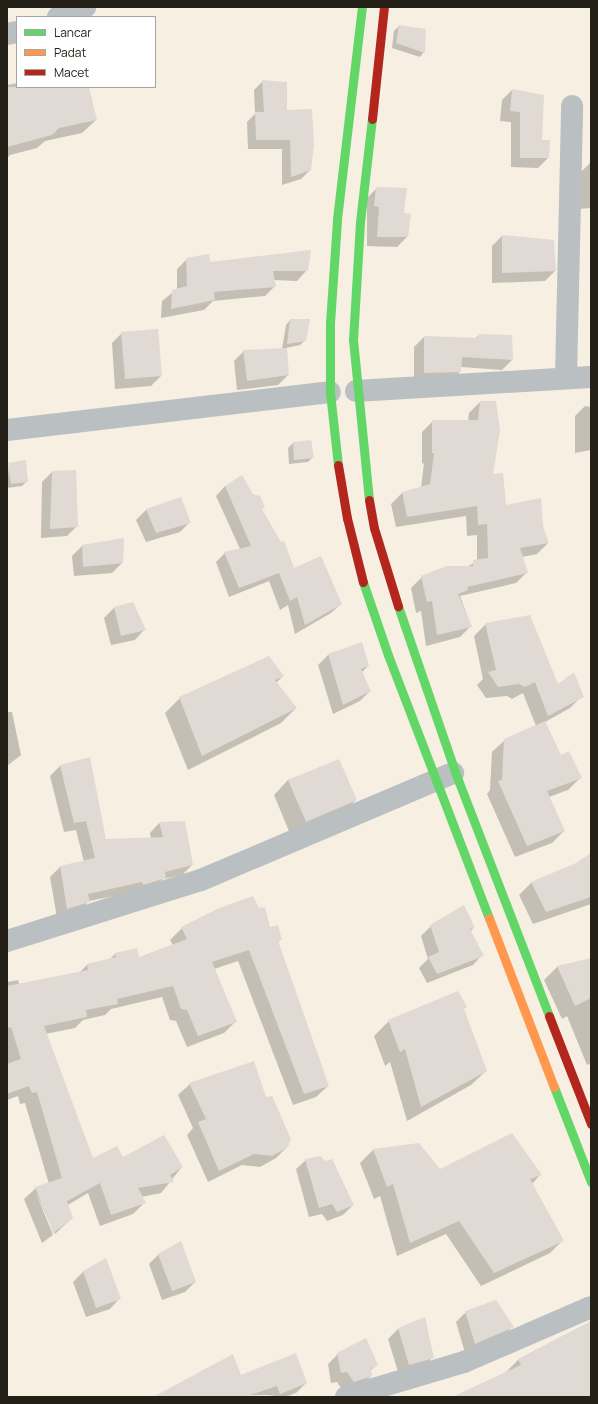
<!DOCTYPE html>
<html>
<head>
<meta charset="utf-8">
<style>
	body { margin:0 }
	#map { position:relative; width:598px; height:1404px; overflow:hidden; background:#f6efe2; font-family:Manrope,sans-serif }
	div>[style] { position:absolute }
	[style*='--x'] { left:calc(var(--x)*1px); top:calc(var(--y)*1px); width:calc(var(--w)*1px); rotate:calc(var(--a)*1deg) }
	.shadow>* { inset:0; background:#0003 }
	.building>* { inset:0; background:#e1d9d4 }
	.street>* { height:22px; margin:-11px; padding:0 11px; transform-origin:11px; border-radius:11px; background:#babfc2 }
	.fast>* { height:9px; margin:-4.5px; padding:0 4.5px; transform-origin:4.5px; border-radius:4.5px; background:#63d668 }
	.slow>* { height:9px; margin:-4.5px; padding:0 4.5px; transform-origin:4.5px; border-radius:4.5px; background:#ff974d }
	.jam>* { height:9px; margin:-4.5px; padding:0 4.5px; transform-origin:4.5px; border-radius:4.5px; background:#b3261e }
	span { translate:-50% -50%; white-space:nowrap; text-align:center; line-height:1.15; -webkit-text-stroke:4px #fff; paint-order:stroke }
	.frame { position:absolute; inset:0; border:8px solid #241f17; pointer-events:none }
	.legend { position:absolute; left:16px; top:16px; width:140px; height:72px; box-sizing:border-box; background:#fff; border:1px solid #a7a5a2; margin:0; padding:5px 7px; list-style:none; font-size:12px; color:#241f17 }
	.legend li { display:flex; align-items:center; gap:8px; height:20px }
	.legend b { width:20px; border:1px solid #a7a5a2 }
</style>
</head>
<body>
<div id="map">
	<div class="shadow">
		<i style="clip-path:polygon(399px 26px,424px 52px,420px 57px,392px 48px,394px 31px)"></i>
		<i style="clip-path:polygon(263px 81px,286px 111px,310px 170px,301px 179px,282px 185px,282px 149px,248px 149px,247px 122px,255px 114px,254px 90px)"></i>
		<i style="clip-path:polygon(17px 83px,17px 87px,88px 87px,96px 120px,82px 133px,45px 141px,37px 148px,10px 155px,7px 158px,7px 85px)"></i>
		<i style="clip-path:polygon(512px 90px,548px 158px,538px 168px,511px 167px,511px 122px,500px 121px,502px 100px)"></i>
		<i style="clip-path:polygon(591px 162px,591px 208px,579px 209px,579px 174px)"></i>
		<i style="clip-path:polygon(377px 188px,407px 237px,397px 247px,367px 246px,367px 198px)"></i>
		<i style="clip-path:polygon(502px 236px,553px 241px,555px 271px,545px 281px,492px 283px,492px 246px)"></i>
		<i style="clip-path:polygon(310px 251px,307px 270px,297px 281px,273px 280px,274px 287px,265px 296px,213px 301px,204px 310px,161px 318px,162px 301px,177px 289px,177px 269px,187px 259px,209px 263px)"></i>
		<i style="clip-path:polygon(290px 320px,305px 340px,300px 345px,286px 348px,288px 375px,278px 385px,237px 390px,234px 361px,244px 351px,282px 349px,286px 325px)"></i>
		<i style="clip-path:polygon(122px 333px,161px 376px,151px 386px,115px 389px,112px 343px)"></i>
		<i style="clip-path:polygon(479px 335px,512px 360px,502px 370px,461px 367px,460px 372px,450px 382px,414px 383px,414px 347px,424px 337px,475px 339px)"></i>
		<i style="clip-path:polygon(480px 402px,492px 475px,505px 506px,542px 527px,548px 543px,537px 554px,522px 557px,527px 572px,516px 583px,460px 596px,471px 626px,460px 637px,426px 646px,421px 611px,416px 613px,411px 588px,422px 577px,467px 567px,477px 561px,477px 535px,467px 536px,466px 516px,396px 527px,391px 504px,402px 493px,421px 488px,424px 463px,422px 464px,422px 432px,433px 421px,468px 421px,469px 413px)"></i>
		<i style="clip-path:polygon(585px 406px,591px 407px,591px 450px,575px 453px,575px 416px)"></i>
		<i style="clip-path:polygon(311px 441px,313px 457px,308px 462px,289px 464px,288px 448px,293px 443px)"></i>
		<i style="clip-path:polygon(9px 464px,27px 481px,22px 486px,7px 488px)"></i>
		<i style="clip-path:polygon(52px 472px,77px 526px,67px 536px,41px 538px,42px 482px)"></i>
		<i style="clip-path:polygon(225px 486px,252px 495px,264px 507px,261px 510px,294px 570px,341px 604px,331px 613px,295px 634px,288px 605px,280px 610px,269px 581px,229px 597px,216px 562px,225px 553px,240px 549px,216px 496px)"></i>
		<i style="clip-path:polygon(180px 498px,190px 522px,180px 532px,146px 542px,136px 520px,146px 510px)"></i>
		<i style="clip-path:polygon(82px 546px,122px 563px,112px 573px,74px 576px,72px 556px)"></i>
		<i style="clip-path:polygon(133px 603px,144px 630px,135px 640px,111px 645px,104px 618px,114px 608px)"></i>
		<i style="clip-path:polygon(486px 624px,557px 685px,582px 696px,570px 708px,545px 722px,560px 756px,580px 778px,568px 790px,549px 797px,564px 831px,552px 843px,515px 857px,487px 794px,490px 790px,492px 752px,505px 740px,536px 726px,523px 693px,512px 699px,507px 696px,486px 698px,477px 685px,483px 679px,474px 636px)"></i>
		<i style="clip-path:polygon(361px 644px,368px 666px,362px 672px,370px 691px,360px 701px,333px 714px,318px 665px,328px 655px)"></i>
		<i style="clip-path:polygon(283px 676px,276px 683px,296px 708px,281px 723px,188px 770px,165px 713px,180px 698px)"></i>
		<i style="clip-path:polygon(7px 712px,12px 712px,21px 755px,7px 766px)"></i>
		<i style="clip-path:polygon(89px 758px,105px 840px,151px 839px,150px 833px,159px 823px,192px 865px,182px 875px,163px 879px,155px 888px,89px 901px,79px 911px,57px 918px,50px 877px,60px 867px,84px 862px,76px 830px,64px 832px,50px 776px,60px 766px)"></i>
		<i style="clip-path:polygon(339px 761px,356px 800px,342px 814px,291px 836px,274px 795px,288px 780px)"></i>
		<i style="clip-path:polygon(591px 854px,591px 904px,533px 924px,519px 895px,531px 883px,577px 864px)"></i>
		<i style="clip-path:polygon(431px 926px,474px 927px,470px 932px,482px 955px,473px 965px,427px 983px,419px 968px,428px 959px,421px 936px)"></i>
		<i style="clip-path:polygon(182px 928px,270px 928px,280px 940px,278px 942px,328px 1086px,316px 1097px,293px 1105px,238px 961px,214px 969px,236px 1021px,224px 1033px,187px 1047px,176px 1021px,170px 1020px,162px 997px,111px 1009px,105px 1015px,83px 1020px,75px 1028px,45px 1034px,93px 1159px,122px 1159px,182px 1167px,161px 1193px,141px 1197px,144px 1203px,133px 1214px,100px 1226px,88px 1193px,68px 1205px,72px 1218px,55px 1234px,36px 1193px,53px 1235px,42px 1243px,24px 1199px,36px 1188px,49px 1184px,25px 1103px,20px 1104px,18px 1096px,7px 1100px,7px 982px,18px 980px,19px 984px,79px 973px,87px 965px,110px 959px,115px 954px,138px 958px,173px 945px,170px 940px)"></i>
		<i style="clip-path:polygon(591px 959px,591px 1063px,587px 1065px,567px 1016px,562px 1019px,544px 980px,557px 967px)"></i>
		<i style="clip-path:polygon(463px 1010px,486px 1071px,471px 1085px,407px 1121px,390px 1062px,385px 1066px,374px 1036px,389px 1021px)"></i>
		<i style="clip-path:polygon(190px 1084px,266px 1099px,288px 1146px,276px 1158px,260px 1167px,242px 1165px,208px 1182px,187px 1135px,193px 1128px,178px 1095px)"></i>
		<i style="clip-path:polygon(373px 1150px,439px 1170px,540px 1175px,532px 1184px,563px 1240px,550px 1253px,481px 1286px,446px 1234px,397px 1256px,380px 1196px,374px 1199px,360px 1163px)"></i>
		<i style="clip-path:polygon(306px 1160px,353px 1205px,343px 1215px,327px 1221px,322px 1214px,309px 1217px,296px 1169px)"></i>
		<i style="clip-path:polygon(159px 1254px,195px 1282px,185px 1292px,162px 1300px,149px 1264px)"></i>
		<i style="clip-path:polygon(83px 1272px,119px 1299px,110px 1309px,86px 1317px,73px 1282px)"></i>
		<i style="clip-path:polygon(466px 1312px,512px 1327px,503px 1337px,465px 1353px,456px 1322px)"></i>
		<i style="clip-path:polygon(591px 1322px,591px 1397px,459px 1397px,505px 1373px,518px 1360px)"></i>
		<i style="clip-path:polygon(398px 1329px,433px 1357px,423px 1367px,399px 1375px,388px 1339px)"></i>
		<i style="clip-path:polygon(338px 1354px,377px 1365px,370px 1371px,371px 1376px,361px 1386px,343px 1391px,337px 1382px,331px 1383px,328px 1364px)"></i>
		<i style="clip-path:polygon(240px 1376px,306px 1383px,296px 1393px,285px 1397px,267px 1395px,162px 1397px)"></i>
	</div>
	<div class="building">
		<i style="clip-path:polygon(399px 25px,426px 29px,425px 53px,396px 43px)"></i>
		<i style="clip-path:polygon(262px 80px,287px 82px,287px 110px,312px 109px,314px 145px,311px 170px,291px 177px,290px 140px,256px 140px,255px 112px,264px 112px)"></i>
		<i style="clip-path:polygon(7px 87px,89px 87px,97px 120px,59px 128px,52px 135px,7px 147px)"></i>
		<i style="clip-path:polygon(512px 89px,544px 95px,542px 140px,550px 140px,549px 158px,520px 158px,520px 112px,510px 111px)"></i>
		<i style="clip-path:polygon(376px 187px,407px 188px,404px 213px,411px 214px,408px 237px,377px 237px,379px 207px,374px 206px)"></i>
		<i style="clip-path:polygon(502px 235px,554px 240px,556px 271px,502px 273px)"></i>
		<i style="clip-path:polygon(311px 250px,308px 271px,273px 271px,276px 287px,214px 292px,215px 300px,171px 309px,172px 290px,187px 286px,186px 258px,209px 254px,210px 262px)"></i>
		<i style="clip-path:polygon(290px 319px,310px 319px,306px 341px,287px 344px)"></i>
		<i style="clip-path:polygon(158px 329px,162px 376px,125px 379px,121px 332px)"></i>
		<i style="clip-path:polygon(478px 334px,512px 335px,513px 360px,462px 357px,461px 372px,424px 373px,424px 336px,478px 338px)"></i>
		<i style="clip-path:polygon(287px 348px,289px 375px,247px 381px,243px 350px)"></i>
		<i style="clip-path:polygon(480px 401px,496px 401px,500px 430px,493px 474px,503px 473px,506px 505px,541px 498px,543px 526px,549px 543px,520px 548px,528px 573px,467px 587px,468px 590px,458px 594px,472px 627px,437px 635px,432px 601px,427px 602px,421px 576px,447px 566px,473px 566px,473px 560px,488px 558px,487px 524px,478px 525px,477px 506px,407px 517px,402px 492px,430px 484px,434px 453px,432px 453px,432px 420px,478px 420px)"></i>
		<i style="clip-path:polygon(311px 440px,314px 458px,294px 460px,293px 442px)"></i>
		<i style="clip-path:polygon(26px 460px,28px 482px,11px 484px,8px 463px)"></i>
		<i style="clip-path:polygon(76px 470px,78px 527px,50px 529px,52px 471px)"></i>
		<i style="clip-path:polygon(242px 475px,253px 494px,260px 496px,265px 507px,262px 509px,281px 542px,284px 541px,294px 568px,321px 556px,342px 604px,305px 625px,297px 597px,290px 601px,279px 573px,239px 588px,224px 552px,251px 546px,225px 486px)"></i>
		<i style="clip-path:polygon(181px 497px,191px 523px,156px 533px,146px 509px)"></i>
		<i style="clip-path:polygon(124px 538px,123px 563px,83px 567px,82px 545px)"></i>
		<i style="clip-path:polygon(133px 602px,146px 630px,121px 636px,114px 607px)"></i>
		<i style="clip-path:polygon(530px 615px,558px 684px,574px 672px,584px 697px,548px 716px,535px 682px,525px 687px,519px 684px,498px 687px,488px 672px,496px 670px,485px 623px)"></i>
		<i style="clip-path:polygon(362px 642px,369px 666px,361px 669px,371px 691px,343px 705px,328px 654px)"></i>
		<i style="clip-path:polygon(269px 656px,284px 676px,275px 680px,297px 708px,202px 756px,179px 697px)"></i>
		<i style="clip-path:polygon(545px 721px,561px 755px,569px 751px,582px 778px,547px 791px,565px 831px,527px 846px,498px 781px,502px 780px,504px 739px)"></i>
		<i style="clip-path:polygon(90px 757px,106px 839px,163px 837px,159px 822px,185px 821px,193px 865px,165px 872px,166px 878px,143px 885px,142px 882px,88px 894px,90px 902px,67px 909px,60px 866px,95px 858px,86px 821px,74px 823px,60px 765px)"></i>
		<i style="clip-path:polygon(339px 759px,357px 800px,306px 822px,288px 780px)"></i>
		<i style="clip-path:polygon(591px 853px,591px 897px,546px 912px,531px 882px,576px 863px)"></i>
		<i style="clip-path:polygon(253px 896px,259px 908px,265px 907px,270px 927px,278px 925px,282px 940px,278px 941px,329px 1086px,304px 1094px,249px 950px,212px 962px,237px 1022px,198px 1036px,187px 1010px,181px 1009px,173px 986px,117px 999px,118px 1004px,86px 1010px,87px 1017px,44px 1026px,93px 1158px,117px 1146px,123px 1157px,164px 1135px,183px 1167px,170px 1175px,174px 1182px,138px 1188px,146px 1203px,111px 1215px,100px 1183px,67px 1201px,73px 1218px,53px 1233px,35px 1187px,62px 1178px,37px 1092px,32px 1093px,29px 1086px,7px 1094px,7px 1064px,21px 1059px,11px 1027px,7px 1028px,7px 986px,88px 970px,87px 964px,116px 957px,115px 953px,137px 948px,139px 957px,187px 939px,181px 927px,217px 909px)"></i>
		<i style="clip-path:polygon(464px 905px,475px 928px,470px 929px,484px 956px,437px 974px,428px 957px,439px 952px,430px 925px)"></i>
		<i style="clip-path:polygon(591px 958px,591px 998px,575px 1006px,557px 966px)"></i>
		<i style="clip-path:polygon(458px 991px,467px 1007px,464px 1009px,487px 1071px,421px 1107px,405px 1049px,400px 1052px,388px 1020px)"></i>
		<i style="clip-path:polygon(254px 1061px,266px 1097px,272px 1096px,291px 1139px,288px 1147px,272px 1156px,254px 1154px,219px 1171px,198px 1122px,206px 1119px,189px 1083px)"></i>
		<i style="clip-path:polygon(512px 1133px,542px 1175px,530px 1179px,564px 1241px,494px 1273px,459px 1221px,410px 1243px,393px 1184px,387px 1187px,373px 1149px,419px 1143px,440px 1169px)"></i>
		<i style="clip-path:polygon(321px 1156px,325px 1161px,332px 1159px,354px 1205px,337px 1212px,332px 1204px,319px 1208px,305px 1159px)"></i>
		<i style="clip-path:polygon(181px 1241px,196px 1282px,172px 1291px,158px 1254px)"></i>
		<i style="clip-path:polygon(106px 1258px,121px 1299px,96px 1308px,83px 1271px)"></i>
		<i style="clip-path:polygon(496px 1300px,514px 1327px,475px 1344px,465px 1311px)"></i>
		<i style="clip-path:polygon(425px 1317px,434px 1358px,409px 1365px,398px 1328px)"></i>
		<i style="clip-path:polygon(591px 1321px,591px 1397px,452px 1397px,521px 1365px,518px 1359px)"></i>
		<i style="clip-path:polygon(366px 1338px,378px 1365px,371px 1369px,372px 1376px,354px 1382px,347px 1372px,341px 1373px,337px 1353px)"></i>
		<i style="clip-path:polygon(296px 1353px,307px 1383px,280px 1394px,277px 1386px,244px 1397px,153px 1397px,233px 1354px,241px 1375px)"></i>
	</div>
	<div class="street">
		<i style="--x:58;--y:17;--w:29;--a:-20"></i>
		<i style="--x:7;--y:34;--w:10;--a:-11"></i>
		<i style="--x:566;--y:377;--w:271;--a:-88.7"></i>
		<i style="--x:356;--y:391;--w:235;--a:-3.4"></i>
		<i style="--x:7;--y:430;--w:325;--a:-6.7"></i>
		<i style="--x:7;--y:941;--w:203;--a:-17.5"></i>
		<i style="--x:201;--y:880;--w:274;--a:-23"></i>
		<i style="--x:346;--y:1397;--w:123;--a:-16.5"></i>
		<i style="--x:464;--y:1362;--w:138;--a:-23.4"></i>
	</div>
	<div class="fast">
		<i style="--x:338;--y:465;--w:73;--a:-96.3"></i>
		<i style="--x:330;--y:392;--w:69;--a:-90"></i>
		<i style="--x:330;--y:323;--w:104;--a:-86.1"></i>
		<i style="--x:337;--y:219;--w:213;--a:-83.3"></i>
		<i style="--x:369;--y:500;--w:161;--a:-95.7"></i>
		<i style="--x:353;--y:340;--w:118;--a:-86.6"></i>
		<i style="--x:360;--y:222;--w:104;--a:-83.4"></i>
		<i style="--x:363;--y:582;--w:77;--a:71.1"></i>
		<i style="--x:388;--y:655;--w:282;--a:69"></i>
		<i style="--x:398;--y:606;--w:176;--a:71"></i>
		<i style="--x:455;--y:772;--w:261;--a:68.9"></i>
		<i style="--x:554;--y:1087;--w:102;--a:68.7"></i>
	</div>
	<div class="slow">
		<i style="--x:489;--y:918;--w:181;--a:69"></i>
	</div>
	<div class="jam">
		<i style="--x:372;--y:119;--w:113;--a:-83.9"></i>
		<i style="--x:338;--y:465;--w:54;--a:80.4"></i>
		<i style="--x:347;--y:518;--w:66;--a:76"></i>
		<i style="--x:369;--y:500;--w:28;--a:80"></i>
		<i style="--x:374;--y:528;--w:82;--a:72.9"></i>
		<i style="--x:549;--y:1016;--w:116;--a:68.7"></i>
	</div>
	<div class="frame"></div>
	<ul class="legend">
	<li><b style="height:5px;background:#63d668"></b>Lancar</li>
	<li><b style="height:5px;background:#ff974d"></b>Padat</li>
	<li><b style="height:5px;background:#b3261e"></b>Macet</li>
	</ul>
</div>
</body>
</html>
